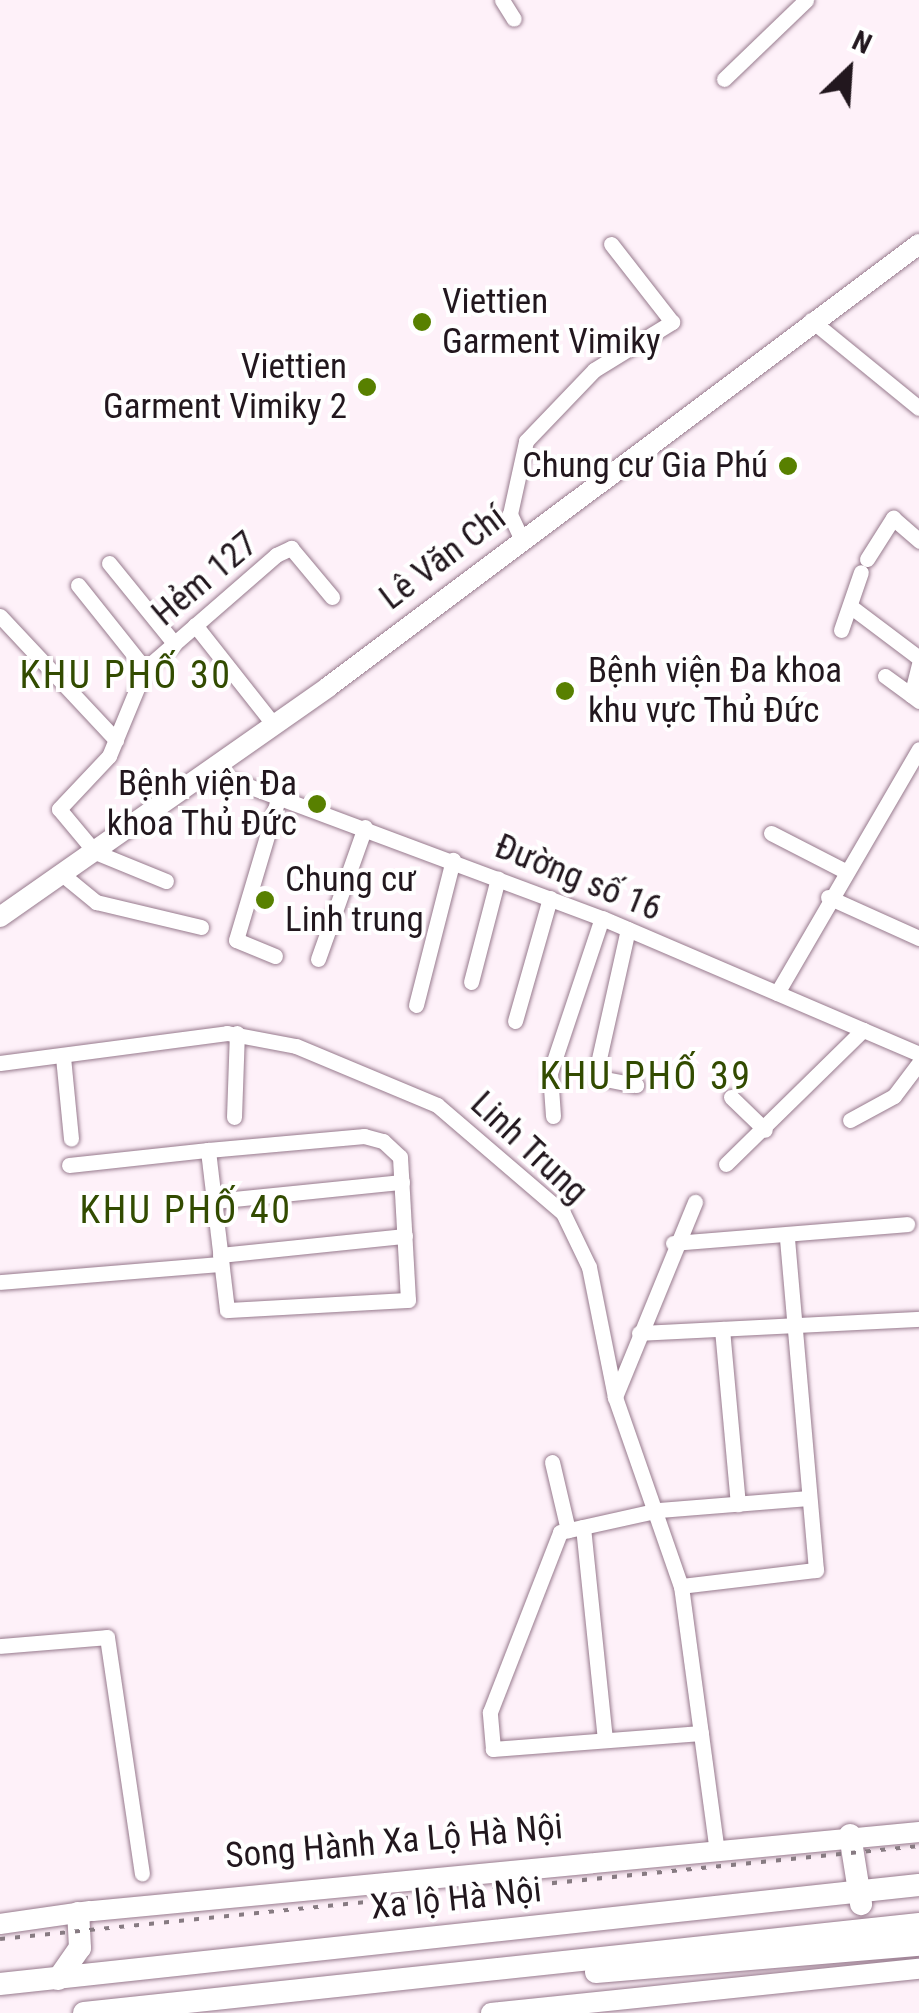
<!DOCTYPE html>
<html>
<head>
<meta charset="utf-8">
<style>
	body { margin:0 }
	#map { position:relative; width:919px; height:2013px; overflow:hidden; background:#fef1f9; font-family:"Roboto Condensed",sans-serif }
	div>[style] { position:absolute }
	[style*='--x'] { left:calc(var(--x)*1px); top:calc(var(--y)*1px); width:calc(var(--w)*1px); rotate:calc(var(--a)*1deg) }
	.roads { filter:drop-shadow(0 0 2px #977a8d) drop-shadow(0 0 2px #977a8d) }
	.minor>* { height:15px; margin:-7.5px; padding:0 7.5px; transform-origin:7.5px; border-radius:7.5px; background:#fff }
	.major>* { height:20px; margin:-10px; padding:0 10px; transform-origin:10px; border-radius:10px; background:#fff }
	.highway>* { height:22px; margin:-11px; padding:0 11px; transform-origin:11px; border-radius:11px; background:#fff }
	.rail>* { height:4px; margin-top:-2px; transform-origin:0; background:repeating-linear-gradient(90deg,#877b82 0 5px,transparent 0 15px) }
	.dots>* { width:28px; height:28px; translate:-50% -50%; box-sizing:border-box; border:5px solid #fff; border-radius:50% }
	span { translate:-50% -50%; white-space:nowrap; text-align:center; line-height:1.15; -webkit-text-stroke:8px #fff; paint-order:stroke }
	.poi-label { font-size:35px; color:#22171e }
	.left { translate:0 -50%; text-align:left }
	.right { translate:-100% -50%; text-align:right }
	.street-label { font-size:35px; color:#22171e }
	.neighbourhood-label { font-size:38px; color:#324b00; letter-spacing:2.5px }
	.north { position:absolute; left:799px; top:20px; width:100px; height:100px; -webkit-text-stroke:8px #fff; paint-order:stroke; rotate:25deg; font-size:28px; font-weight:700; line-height:40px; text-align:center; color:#22171e }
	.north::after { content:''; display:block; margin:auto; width:35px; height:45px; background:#22171e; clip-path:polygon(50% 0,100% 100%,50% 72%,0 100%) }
</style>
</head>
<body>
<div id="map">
	<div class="roads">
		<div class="minor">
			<i style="--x:502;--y:0;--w:22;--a:58"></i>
			<i style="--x:724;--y:79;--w:114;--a:-43.9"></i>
			<i style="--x:811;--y:320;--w:139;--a:39.2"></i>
			<i style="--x:522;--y:540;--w:29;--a:-115"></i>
			<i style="--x:510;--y:514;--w:75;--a:-77.6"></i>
			<i style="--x:526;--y:441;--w:98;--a:-46.2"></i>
			<i style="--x:594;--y:370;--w:92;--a:-31.6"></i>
			<i style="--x:672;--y:322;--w:99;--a:-128"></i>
			<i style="--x:867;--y:559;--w:49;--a:-57.6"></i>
			<i style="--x:893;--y:518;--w:35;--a:41"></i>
			<i style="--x:109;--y:563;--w:103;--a:50.9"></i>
			<i style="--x:78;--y:585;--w:107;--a:51.4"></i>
			<i style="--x:850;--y:606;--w:86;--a:37"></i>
			<i style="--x:0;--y:616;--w:170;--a:46.9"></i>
			<i style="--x:195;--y:625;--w:127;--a:51.7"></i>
			<i style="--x:841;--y:630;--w:61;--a:-71"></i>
			<i style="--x:919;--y:664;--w:32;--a:104"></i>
			<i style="--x:911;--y:695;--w:10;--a:37"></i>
			<i style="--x:885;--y:676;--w:32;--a:36"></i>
			<i style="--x:208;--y:771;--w:421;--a:20.5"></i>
			<i style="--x:602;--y:918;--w:345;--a:23.2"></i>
			<i style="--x:771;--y:833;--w:81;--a:27.2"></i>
			<i style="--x:63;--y:875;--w:43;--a:39.3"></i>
			<i style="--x:96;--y:902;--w:108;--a:13.4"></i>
			<i style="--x:166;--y:881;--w:77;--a:-157.8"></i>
			<i style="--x:95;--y:852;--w:56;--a:-129.9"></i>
			<i style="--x:59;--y:809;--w:73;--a:-46.7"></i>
			<i style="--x:109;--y:756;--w:94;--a:-67.5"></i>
			<i style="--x:145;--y:669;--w:174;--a:-41"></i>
			<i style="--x:276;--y:555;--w:17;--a:-25"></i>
			<i style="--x:291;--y:548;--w:64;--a:50.1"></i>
			<i style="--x:828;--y:897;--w:100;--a:24.3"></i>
			<i style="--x:628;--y:929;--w:152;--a:102.6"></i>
			<i style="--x:595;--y:1077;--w:42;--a:11"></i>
			<i style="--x:275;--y:956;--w:42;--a:-157.7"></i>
			<i style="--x:236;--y:940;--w:147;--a:-73.4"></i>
			<i style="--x:318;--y:959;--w:140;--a:-70.4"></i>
			<i style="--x:471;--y:982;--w:107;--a:-75.4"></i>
			<i style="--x:777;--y:993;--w:282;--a:-59.8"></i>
			<i style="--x:416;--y:1005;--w:150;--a:-75.7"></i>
			<i style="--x:515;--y:1021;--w:128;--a:-74.1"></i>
			<i style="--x:63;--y:1057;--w:82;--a:84.4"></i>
			<i style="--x:0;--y:1063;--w:229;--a:-7.5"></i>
			<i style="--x:227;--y:1033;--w:70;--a:10.7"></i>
			<i style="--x:296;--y:1046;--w:153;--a:22.7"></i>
			<i style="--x:437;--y:1105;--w:166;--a:40.6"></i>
			<i style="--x:563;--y:1213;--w:60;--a:64.3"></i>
			<i style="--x:589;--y:1267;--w:133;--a:78.7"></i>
			<i style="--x:615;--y:1397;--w:200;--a:70.8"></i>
			<i style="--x:681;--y:1586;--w:267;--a:82.3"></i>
			<i style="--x:731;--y:1097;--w:47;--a:44.1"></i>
			<i style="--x:553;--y:1116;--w:43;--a:-94"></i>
			<i style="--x:550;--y:1073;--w:163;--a:-71.5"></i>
			<i style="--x:234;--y:1117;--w:84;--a:-88"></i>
			<i style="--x:850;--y:1120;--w:50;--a:-28.6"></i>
			<i style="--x:894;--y:1096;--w:41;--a:-52.9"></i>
			<i style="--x:726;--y:1164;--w:192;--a:-44.4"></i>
			<i style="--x:69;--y:1165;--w:140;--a:-6.2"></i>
			<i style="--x:208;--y:1150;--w:157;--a:-5.1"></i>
			<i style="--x:364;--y:1136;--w:20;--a:15"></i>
			<i style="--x:383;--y:1141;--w:23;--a:43"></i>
			<i style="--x:400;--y:1157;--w:143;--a:86.8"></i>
			<i style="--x:408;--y:1300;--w:181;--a:176.8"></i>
			<i style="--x:227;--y:1310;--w:161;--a:-96.8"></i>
			<i style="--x:214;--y:1201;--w:189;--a:-5.8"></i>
			<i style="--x:673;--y:1243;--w:235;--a:-4.6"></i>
			<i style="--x:220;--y:1255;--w:186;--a:-5.9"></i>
			<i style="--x:0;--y:1282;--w:222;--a:-4.7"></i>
			<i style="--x:722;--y:1329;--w:176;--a:84.8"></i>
			<i style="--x:639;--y:1333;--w:280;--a:-2.9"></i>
			<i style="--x:615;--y:1397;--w:211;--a:-67.7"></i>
			<i style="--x:552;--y:1462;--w:70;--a:76.8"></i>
			<i style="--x:583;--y:1527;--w:214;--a:84.1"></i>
			<i style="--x:681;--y:1586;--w:136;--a:-6.8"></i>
			<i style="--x:816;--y:1570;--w:335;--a:-95"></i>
			<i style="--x:0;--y:1646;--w:107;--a:-4.8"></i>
			<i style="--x:107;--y:1637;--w:239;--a:81.6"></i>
			<i style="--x:701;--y:1733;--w:209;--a:175.6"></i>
			<i style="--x:493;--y:1749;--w:37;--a:-95"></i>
			<i style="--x:490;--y:1712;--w:193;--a:-68.7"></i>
			<i style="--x:560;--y:1532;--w:101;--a:-12.5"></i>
			<i style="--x:659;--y:1510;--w:150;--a:-4.6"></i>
		</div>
		<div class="major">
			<i style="--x:0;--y:917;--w:401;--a:-35"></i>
			<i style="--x:328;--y:687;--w:739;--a:-36.85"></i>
			<i style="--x:93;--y:1911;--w:830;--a:-5.46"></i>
			<i style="--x:0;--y:1924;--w:91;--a:-8.2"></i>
			<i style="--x:491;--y:2013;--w:430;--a:-5.9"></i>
		</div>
		<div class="highway">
			<i style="--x:850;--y:1835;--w:70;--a:80.9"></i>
			<i style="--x:596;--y:1972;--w:324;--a:-4.8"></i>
			<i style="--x:58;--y:1979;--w:38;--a:-55"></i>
			<i style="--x:80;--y:1948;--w:35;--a:-93"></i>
			<i style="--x:0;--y:1984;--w:924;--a:-6.15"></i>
			<i style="--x:84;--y:2013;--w:840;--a:-6.08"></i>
		</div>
	</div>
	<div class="rail">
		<i style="--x:0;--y:1939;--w:924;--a:-5.78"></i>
	</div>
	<div class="dots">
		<i style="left:422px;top:322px;background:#588000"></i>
		<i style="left:367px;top:387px;background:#588000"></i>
		<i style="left:788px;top:466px;background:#588000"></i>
		<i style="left:565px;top:691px;background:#588000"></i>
		<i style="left:317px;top:804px;background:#588000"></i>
		<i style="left:265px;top:900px;background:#588000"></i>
	</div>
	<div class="poi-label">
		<span class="left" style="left:442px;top:322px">Viettien<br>Garment Vimiky</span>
		<span class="right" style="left:347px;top:387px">Viettien<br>Garment Vimiky 2</span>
		<span class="right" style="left:768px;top:466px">Chung cư Gia Phú</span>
		<span class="left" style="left:588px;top:691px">Bệnh viện Đa khoa<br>khu vực Thủ Đức</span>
		<span class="right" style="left:297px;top:804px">Bệnh viện Đa<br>khoa Thủ Đức</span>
		<span class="left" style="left:285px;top:900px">Chung cư<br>Linh trung</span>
	</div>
	<div class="street-label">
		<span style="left:443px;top:558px;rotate:-37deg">Lê Văn Chí</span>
		<span style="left:205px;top:579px;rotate:-40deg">Hẻm 127</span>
		<span style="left:578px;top:878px;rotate:22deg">Đường số 16</span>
		<span style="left:529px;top:1148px;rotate:43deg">Linh Trung</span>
		<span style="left:394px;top:1842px;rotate:-5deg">Song Hành Xa Lộ Hà Nội</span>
		<span style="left:456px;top:1899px;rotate:-6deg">Xa lộ Hà Nội</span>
	</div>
	<div class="neighbourhood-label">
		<span style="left:126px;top:676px">KHU PHỐ 30</span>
		<span style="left:646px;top:1077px">KHU PHỐ 39</span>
		<span style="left:186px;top:1211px">KHU PHỐ 40</span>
	</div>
	<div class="north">N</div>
</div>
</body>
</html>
